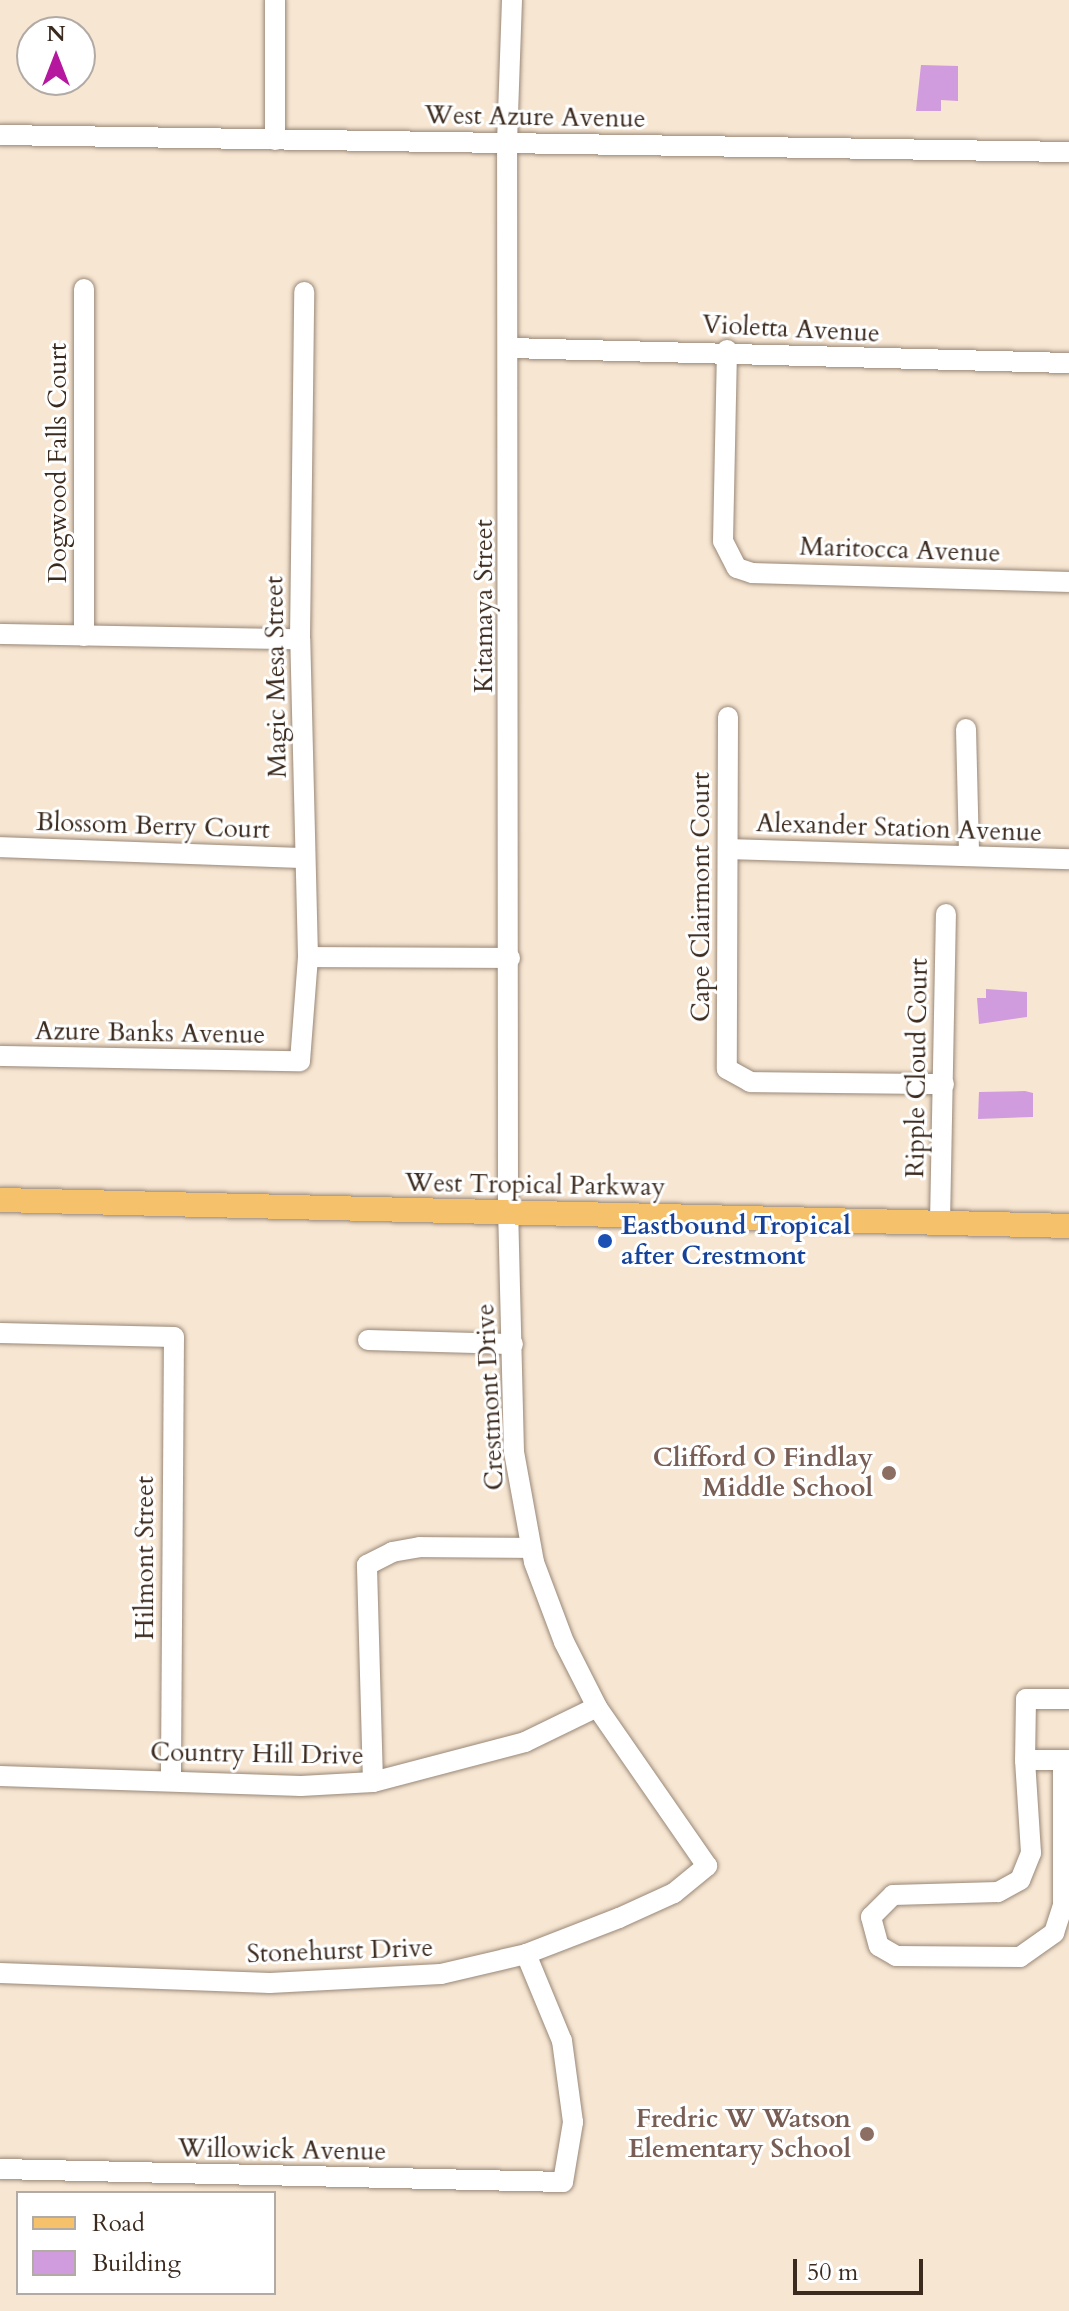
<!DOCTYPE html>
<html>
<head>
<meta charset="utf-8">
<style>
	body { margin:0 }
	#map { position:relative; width:1069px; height:2311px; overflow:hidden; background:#f7e6d2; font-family:Cardo,serif }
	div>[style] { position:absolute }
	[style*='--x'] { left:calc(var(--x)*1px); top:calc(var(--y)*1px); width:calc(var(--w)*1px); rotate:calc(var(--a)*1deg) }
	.building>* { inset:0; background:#d09cde }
	.roads { filter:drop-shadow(0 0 2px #998878) drop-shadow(0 0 2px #998878) }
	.minor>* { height:20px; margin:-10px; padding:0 10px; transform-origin:10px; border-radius:10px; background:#fff }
	.major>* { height:24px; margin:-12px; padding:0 12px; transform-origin:12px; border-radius:12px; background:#f5c16b }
	.dots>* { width:22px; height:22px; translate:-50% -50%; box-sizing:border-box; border:4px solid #fff; border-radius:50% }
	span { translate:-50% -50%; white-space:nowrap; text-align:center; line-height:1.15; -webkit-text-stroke:6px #fff; paint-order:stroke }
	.street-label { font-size:26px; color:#3b2a1e }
	.transit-label { font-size:26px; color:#164399; font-weight:700 }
	.left { translate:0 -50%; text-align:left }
	.education-label { font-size:26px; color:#785e54; font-weight:700 }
	.right { translate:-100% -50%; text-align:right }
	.legend { position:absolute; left:16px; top:2191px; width:260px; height:104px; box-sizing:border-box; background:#fff; border:2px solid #b1aaa5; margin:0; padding:10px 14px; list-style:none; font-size:24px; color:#3b2a1e }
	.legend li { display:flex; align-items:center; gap:16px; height:40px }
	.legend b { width:40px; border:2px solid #b1aaa5 }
	.north { position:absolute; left:16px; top:16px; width:80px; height:80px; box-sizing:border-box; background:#fff; border:2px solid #b1aaa5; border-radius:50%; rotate:0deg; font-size:22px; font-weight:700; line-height:32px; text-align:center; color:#3b2a1e }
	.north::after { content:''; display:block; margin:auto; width:28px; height:36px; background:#b5179e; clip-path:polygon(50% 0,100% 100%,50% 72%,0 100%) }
	.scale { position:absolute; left:793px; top:2259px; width:130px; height:36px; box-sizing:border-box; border:4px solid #3b2a1e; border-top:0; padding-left:10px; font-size:24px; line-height:28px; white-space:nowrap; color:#3b2a1e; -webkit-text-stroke:6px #fff; paint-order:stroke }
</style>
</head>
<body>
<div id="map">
	<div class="building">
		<i style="clip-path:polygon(921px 65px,958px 66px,958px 101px,941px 100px,941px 111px,916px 111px)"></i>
		<i style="clip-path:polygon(986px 989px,1027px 992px,1027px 1017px,979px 1024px,977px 998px,986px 998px)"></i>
		<i style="clip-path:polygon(1025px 1091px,1033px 1093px,1033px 1117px,978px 1119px,979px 1092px)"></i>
	</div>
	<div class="roads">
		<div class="minor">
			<i style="--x:0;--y:135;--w:1069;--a:0.91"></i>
			<i style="--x:275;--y:140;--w:140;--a:-90"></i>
			<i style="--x:84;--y:289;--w:347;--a:90"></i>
			<i style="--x:510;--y:348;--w:559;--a:1.54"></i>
			<i style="--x:727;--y:350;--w:191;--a:91.2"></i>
			<i style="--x:723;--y:541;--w:30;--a:63"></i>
			<i style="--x:737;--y:568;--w:16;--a:18"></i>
			<i style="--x:752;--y:573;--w:317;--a:1.6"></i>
			<i style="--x:0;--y:634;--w:300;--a:1"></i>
			<i style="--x:728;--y:717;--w:352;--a:90.2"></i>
			<i style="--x:727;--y:1069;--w:26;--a:29"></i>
			<i style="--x:750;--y:1082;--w:194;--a:0.6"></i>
			<i style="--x:966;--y:729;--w:127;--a:88.6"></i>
			<i style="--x:0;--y:847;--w:305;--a:2.1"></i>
			<i style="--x:728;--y:849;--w:341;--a:1.7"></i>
			<i style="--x:308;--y:957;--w:202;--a:0.3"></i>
			<i style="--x:0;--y:1056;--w:300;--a:1"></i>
			<i style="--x:300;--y:1061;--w:104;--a:-85.6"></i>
			<i style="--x:308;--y:957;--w:318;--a:-91.4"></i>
			<i style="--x:300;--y:639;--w:347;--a:-89.3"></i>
			<i style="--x:940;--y:1223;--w:309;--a:-88.9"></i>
			<i style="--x:0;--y:1333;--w:174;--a:1.3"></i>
			<i style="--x:174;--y:1337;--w:443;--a:90.4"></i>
			<i style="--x:368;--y:1340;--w:145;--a:1.6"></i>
			<i style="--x:1069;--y:1699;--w:43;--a:180"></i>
			<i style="--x:1026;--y:1699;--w:61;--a:90.9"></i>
			<i style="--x:1025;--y:1760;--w:44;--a:0"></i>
			<i style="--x:1025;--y:1760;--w:93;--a:86.3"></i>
			<i style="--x:1031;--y:1853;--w:29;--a:112"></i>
			<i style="--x:1020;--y:1880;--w:25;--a:151"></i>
			<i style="--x:998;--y:1892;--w:105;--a:178.4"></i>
			<i style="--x:893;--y:1895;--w:31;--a:135"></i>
			<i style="--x:871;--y:1917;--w:30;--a:75"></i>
			<i style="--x:879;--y:1946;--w:20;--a:30"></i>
			<i style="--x:896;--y:1956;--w:124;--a:0.5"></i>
			<i style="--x:1020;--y:1957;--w:42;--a:-35.2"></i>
			<i style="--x:1054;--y:1933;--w:29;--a:-72"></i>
			<i style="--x:1063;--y:1905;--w:145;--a:-90"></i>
			<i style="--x:0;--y:1776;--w:301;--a:1.9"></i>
			<i style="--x:301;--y:1786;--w:72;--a:-3.2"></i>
			<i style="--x:373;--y:1782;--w:157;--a:-14.7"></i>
			<i style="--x:525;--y:1742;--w:80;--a:-25.9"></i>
			<i style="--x:373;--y:1782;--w:217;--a:-91.6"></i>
			<i style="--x:367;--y:1565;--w:28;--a:-27"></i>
			<i style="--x:392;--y:1552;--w:28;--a:-10"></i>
			<i style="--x:420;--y:1547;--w:110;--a:0.5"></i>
			<i style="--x:0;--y:1973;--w:270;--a:2.1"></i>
			<i style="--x:270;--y:1983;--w:171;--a:-3"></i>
			<i style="--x:441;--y:1974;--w:87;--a:-13.2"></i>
			<i style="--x:526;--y:1954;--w:100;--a:-21.2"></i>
			<i style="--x:619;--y:1918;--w:60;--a:-24.4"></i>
			<i style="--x:674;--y:1893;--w:43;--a:-39.3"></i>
			<i style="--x:707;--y:1866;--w:193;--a:-124.7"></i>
			<i style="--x:597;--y:1707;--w:73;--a:-116.9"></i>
			<i style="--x:564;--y:1642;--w:85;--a:-110.6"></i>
			<i style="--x:534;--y:1562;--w:112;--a:-100.3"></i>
			<i style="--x:514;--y:1452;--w:239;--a:-91.4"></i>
			<i style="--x:508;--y:1213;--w:1070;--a:-90.05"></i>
			<i style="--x:507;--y:143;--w:143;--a:-88"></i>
			<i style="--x:0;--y:2169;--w:563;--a:1.32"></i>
			<i style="--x:563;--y:2182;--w:61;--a:-80.5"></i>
			<i style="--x:573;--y:2122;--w:82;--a:-97.7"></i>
			<i style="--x:562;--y:2041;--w:94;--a:-112.5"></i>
		</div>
		<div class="major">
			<i style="--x:0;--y:1200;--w:1069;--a:1.39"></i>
		</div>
	</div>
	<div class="dots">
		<i style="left:605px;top:1241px;background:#1a4fb4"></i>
		<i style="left:889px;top:1473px;background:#8d6e63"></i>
		<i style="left:867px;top:2134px;background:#8d6e63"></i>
	</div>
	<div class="street-label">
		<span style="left:535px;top:117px;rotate:1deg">West Azure Avenue</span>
		<span style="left:791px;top:329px;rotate:3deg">Violetta Avenue</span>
		<span style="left:58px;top:463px;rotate:-90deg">Dogwood Falls Court</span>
		<span style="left:900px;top:550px;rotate:2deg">Maritocca Avenue</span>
		<span style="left:484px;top:606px;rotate:-90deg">Kitamaya Street</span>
		<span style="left:276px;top:677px;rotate:-91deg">Magic Mesa Street</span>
		<span style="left:153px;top:826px;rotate:2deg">Blossom Berry Court</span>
		<span style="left:899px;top:828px;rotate:2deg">Alexander Station Avenue</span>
		<span style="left:701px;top:897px;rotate:-90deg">Cape Clairmont Court</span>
		<span style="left:150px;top:1033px;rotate:1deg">Azure Banks Avenue</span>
		<span style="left:917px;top:1068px;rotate:-89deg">Ripple Cloud Court</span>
		<span style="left:535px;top:1185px;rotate:1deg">West Tropical Parkway</span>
		<span style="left:490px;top:1397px;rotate:-93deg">Crestmont Drive</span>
		<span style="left:145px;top:1558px;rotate:-90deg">Hilmont Street</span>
		<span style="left:257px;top:1754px;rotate:1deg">Country Hill Drive</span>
		<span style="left:340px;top:1951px;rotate:-2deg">Stonehurst Drive</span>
		<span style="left:282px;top:2150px;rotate:1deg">Willowick Avenue</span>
	</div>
	<div class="transit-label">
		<span class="left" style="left:621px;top:1241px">Eastbound Tropical<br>after Crestmont</span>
	</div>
	<div class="education-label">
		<span class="right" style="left:873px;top:1473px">Clifford O Findlay<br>Middle School</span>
		<span class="right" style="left:851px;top:2134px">Fredric W Watson<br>Elementary School</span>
	</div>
	<ul class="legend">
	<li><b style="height:10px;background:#f5c16b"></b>Road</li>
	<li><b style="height:22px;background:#d09cde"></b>Building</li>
	</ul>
	<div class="north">N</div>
	<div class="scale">50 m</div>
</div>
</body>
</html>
